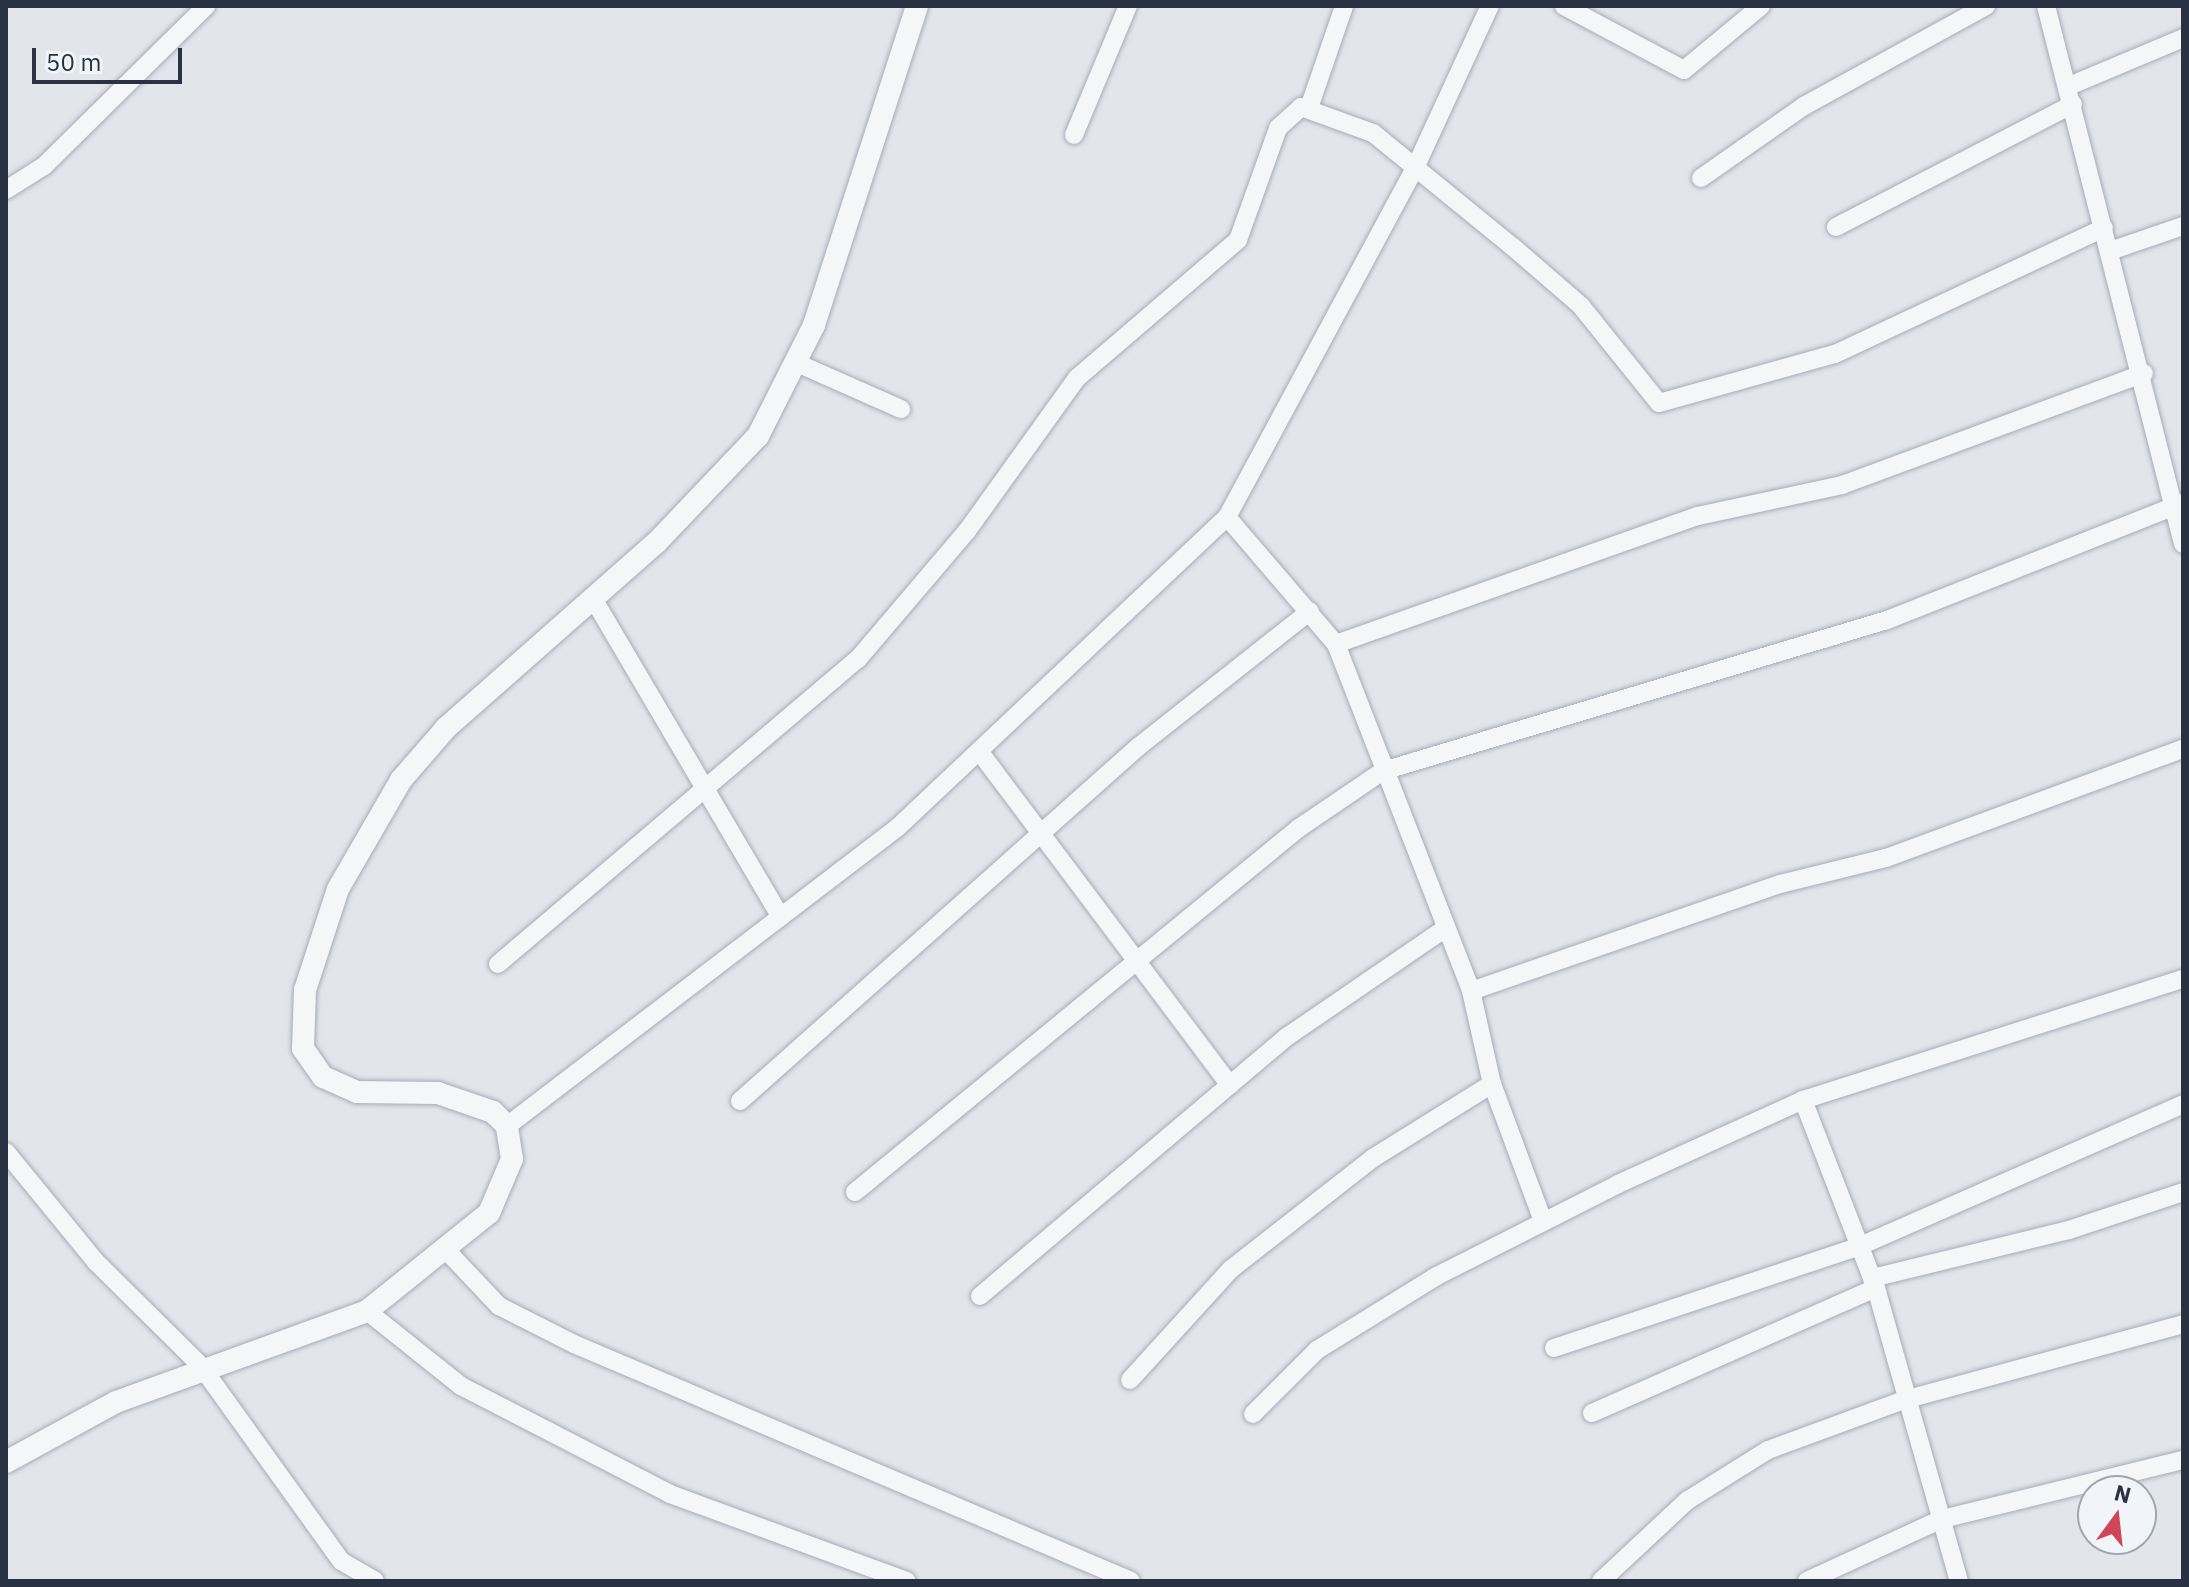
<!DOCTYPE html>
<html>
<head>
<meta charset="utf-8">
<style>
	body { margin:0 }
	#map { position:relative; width:2189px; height:1587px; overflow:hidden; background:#e2e5ea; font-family:"IBM Plex Sans",sans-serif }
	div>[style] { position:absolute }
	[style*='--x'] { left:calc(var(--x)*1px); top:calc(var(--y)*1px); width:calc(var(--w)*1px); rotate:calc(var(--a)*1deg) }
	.roads { filter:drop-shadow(0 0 2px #a7acb5) drop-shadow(0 0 2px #a7acb5) }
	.minor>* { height:18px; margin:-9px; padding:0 9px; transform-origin:9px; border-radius:9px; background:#f4f6f8 }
	.tertiary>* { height:22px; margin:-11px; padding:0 11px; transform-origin:11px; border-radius:11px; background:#f4f6f8 }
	span { translate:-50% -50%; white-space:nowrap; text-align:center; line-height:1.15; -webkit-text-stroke:6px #f1f4f8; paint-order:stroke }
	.frame { position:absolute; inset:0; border:8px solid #293243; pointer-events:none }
	.north { position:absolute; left:2077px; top:1475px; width:80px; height:80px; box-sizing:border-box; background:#f1f4f8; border:2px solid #a1a6b0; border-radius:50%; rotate:15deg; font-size:22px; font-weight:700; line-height:32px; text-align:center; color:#293243 }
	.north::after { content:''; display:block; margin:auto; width:28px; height:36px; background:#d14559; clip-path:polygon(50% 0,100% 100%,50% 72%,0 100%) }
	.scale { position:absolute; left:32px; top:48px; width:150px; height:36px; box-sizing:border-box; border:4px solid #293243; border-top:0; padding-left:10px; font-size:24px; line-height:28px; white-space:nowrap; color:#293243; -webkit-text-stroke:6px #f1f4f8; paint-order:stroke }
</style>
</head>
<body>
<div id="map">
	<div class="roads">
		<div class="minor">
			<i style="--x:1564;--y:6;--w:136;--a:28.1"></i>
			<i style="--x:1684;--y:70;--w:100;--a:-39.7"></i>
			<i style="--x:2046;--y:6;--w:555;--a:75.71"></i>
			<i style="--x:2069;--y:86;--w:124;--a:-22.8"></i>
			<i style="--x:1310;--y:105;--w:105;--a:-71"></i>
			<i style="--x:1074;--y:135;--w:140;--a:-67.3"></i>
			<i style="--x:1701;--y:178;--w:126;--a:-35"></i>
			<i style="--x:1804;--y:106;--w:208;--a:-28.8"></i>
			<i style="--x:6;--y:190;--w:45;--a:-32.3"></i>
			<i style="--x:44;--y:166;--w:228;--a:-44.6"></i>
			<i style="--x:1836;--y:227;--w:267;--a:-27.4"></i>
			<i style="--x:2110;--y:251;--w:77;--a:-18.9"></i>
			<i style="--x:797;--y:363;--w:114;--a:23.9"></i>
			<i style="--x:1227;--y:517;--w:167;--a:49.4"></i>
			<i style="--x:1336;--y:644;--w:384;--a:-19.5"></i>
			<i style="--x:1698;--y:516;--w:147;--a:-12.1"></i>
			<i style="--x:1842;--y:485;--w:322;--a:-20.3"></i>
			<i style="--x:594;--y:600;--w:368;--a:59.5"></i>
			<i style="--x:1336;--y:644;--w:372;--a:68.7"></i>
			<i style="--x:979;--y:751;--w:418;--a:53.1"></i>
			<i style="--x:498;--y:964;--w:472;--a:-40.3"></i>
			<i style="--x:858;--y:659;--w:168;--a:-49.6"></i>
			<i style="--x:967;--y:531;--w:188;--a:-54.3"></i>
			<i style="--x:1077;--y:378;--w:212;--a:-40.6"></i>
			<i style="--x:1238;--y:240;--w:119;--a:-70.3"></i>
			<i style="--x:1278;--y:128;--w:31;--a:-42"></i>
			<i style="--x:1301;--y:107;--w:77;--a:19.9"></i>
			<i style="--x:1373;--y:133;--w:181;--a:39.2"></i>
			<i style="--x:1513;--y:247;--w:90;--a:40.9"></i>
			<i style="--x:1581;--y:306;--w:124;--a:51.2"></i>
			<i style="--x:1659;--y:403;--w:183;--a:-15.6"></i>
			<i style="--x:1835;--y:354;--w:297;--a:-25.1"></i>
			<i style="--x:1803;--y:1100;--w:202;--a:68.8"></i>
			<i style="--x:1876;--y:1288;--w:305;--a:74.2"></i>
			<i style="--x:740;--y:1101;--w:533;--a:-41.65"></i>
			<i style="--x:1138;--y:747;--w:219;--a:-38.3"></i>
			<i style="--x:507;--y:1126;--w:491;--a:-37.4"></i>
			<i style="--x:897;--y:828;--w:453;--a:-43.3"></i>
			<i style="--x:1227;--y:517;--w:396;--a:-61.7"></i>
			<i style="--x:1415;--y:168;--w:179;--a:-65.2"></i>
			<i style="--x:6;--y:1152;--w:142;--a:50.7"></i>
			<i style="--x:96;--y:1262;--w:148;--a:44.7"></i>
			<i style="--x:201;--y:1366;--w:240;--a:54.3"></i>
			<i style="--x:341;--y:1561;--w:39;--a:30"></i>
			<i style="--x:855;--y:1192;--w:574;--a:-39.35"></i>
			<i style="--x:1299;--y:828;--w:102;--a:-34.2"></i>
			<i style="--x:1383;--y:771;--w:526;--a:-16.68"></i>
			<i style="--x:1887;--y:620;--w:318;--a:-21.6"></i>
			<i style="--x:1543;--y:1221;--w:146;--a:-110.4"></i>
			<i style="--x:1492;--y:1084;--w:95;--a:-102.7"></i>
			<i style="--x:1471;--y:991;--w:327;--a:-19.1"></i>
			<i style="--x:1780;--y:884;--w:109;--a:-13.8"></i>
			<i style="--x:1886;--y:858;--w:316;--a:-20.2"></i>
			<i style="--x:447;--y:1251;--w:76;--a:46.6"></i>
			<i style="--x:499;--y:1306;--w:84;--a:26.9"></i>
			<i style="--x:574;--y:1344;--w:605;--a:23.05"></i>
			<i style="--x:1872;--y:1278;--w:203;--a:-13.7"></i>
			<i style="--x:2069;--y:1230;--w:120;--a:-18.4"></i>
			<i style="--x:980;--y:1296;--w:403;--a:-40.2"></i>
			<i style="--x:1288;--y:1036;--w:189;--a:-34.4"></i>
			<i style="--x:367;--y:1311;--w:120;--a:38.6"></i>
			<i style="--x:461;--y:1386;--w:235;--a:27.3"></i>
			<i style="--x:670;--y:1494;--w:252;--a:20.2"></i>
			<i style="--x:1554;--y:1348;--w:323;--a:-18.4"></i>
			<i style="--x:1860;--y:1246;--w:353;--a:-23.7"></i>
			<i style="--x:1130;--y:1380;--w:150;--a:-47.7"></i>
			<i style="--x:1231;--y:1269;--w:180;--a:-38"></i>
			<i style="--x:1373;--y:1158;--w:140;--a:-31.9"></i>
			<i style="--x:1592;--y:1413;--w:310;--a:-23.8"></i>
			<i style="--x:1253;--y:1414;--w:91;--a:-45"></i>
			<i style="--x:1317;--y:1350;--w:139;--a:-31.7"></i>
			<i style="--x:1435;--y:1277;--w:205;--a:-26.9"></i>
			<i style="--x:1618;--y:1184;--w:203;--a:-24.4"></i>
			<i style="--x:1803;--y:1100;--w:399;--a:-17.7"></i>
			<i style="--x:1601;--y:1581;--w:119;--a:-43"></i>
			<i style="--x:1688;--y:1500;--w:94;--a:-32"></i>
			<i style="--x:1768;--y:1450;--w:145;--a:-20.2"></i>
			<i style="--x:1904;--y:1400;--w:289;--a:-15.2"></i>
			<i style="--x:1807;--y:1581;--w:149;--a:-24.7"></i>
			<i style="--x:1942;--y:1519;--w:248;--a:-13.8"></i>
		</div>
		<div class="tertiary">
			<i style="--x:6;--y:1462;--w:125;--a:-28.6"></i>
			<i style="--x:116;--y:1402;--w:267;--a:-19.9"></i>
			<i style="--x:367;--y:1311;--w:156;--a:-38.8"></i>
			<i style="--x:489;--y:1213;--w:59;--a:-66.9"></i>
			<i style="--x:512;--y:1159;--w:33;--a:-99"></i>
			<i style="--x:507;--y:1126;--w:20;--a:-135"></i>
			<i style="--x:493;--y:1112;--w:58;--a:-160.9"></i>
			<i style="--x:438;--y:1093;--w:81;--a:-179.3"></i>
			<i style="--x:357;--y:1092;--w:37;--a:-156"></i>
			<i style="--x:323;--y:1077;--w:35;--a:-125"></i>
			<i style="--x:303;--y:1048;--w:58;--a:-88"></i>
			<i style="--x:305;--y:990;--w:106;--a:-71.9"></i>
			<i style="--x:338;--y:889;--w:126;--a:-60"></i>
			<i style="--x:401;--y:780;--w:69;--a:-49.1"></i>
			<i style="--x:446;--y:728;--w:280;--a:-41.4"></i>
			<i style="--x:656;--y:543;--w:148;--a:-46.4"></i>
			<i style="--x:758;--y:436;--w:124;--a:-63.2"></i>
			<i style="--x:814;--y:325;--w:335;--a:-72.1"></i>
		</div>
	</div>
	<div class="frame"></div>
	<div class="north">N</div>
	<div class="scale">50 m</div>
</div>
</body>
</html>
